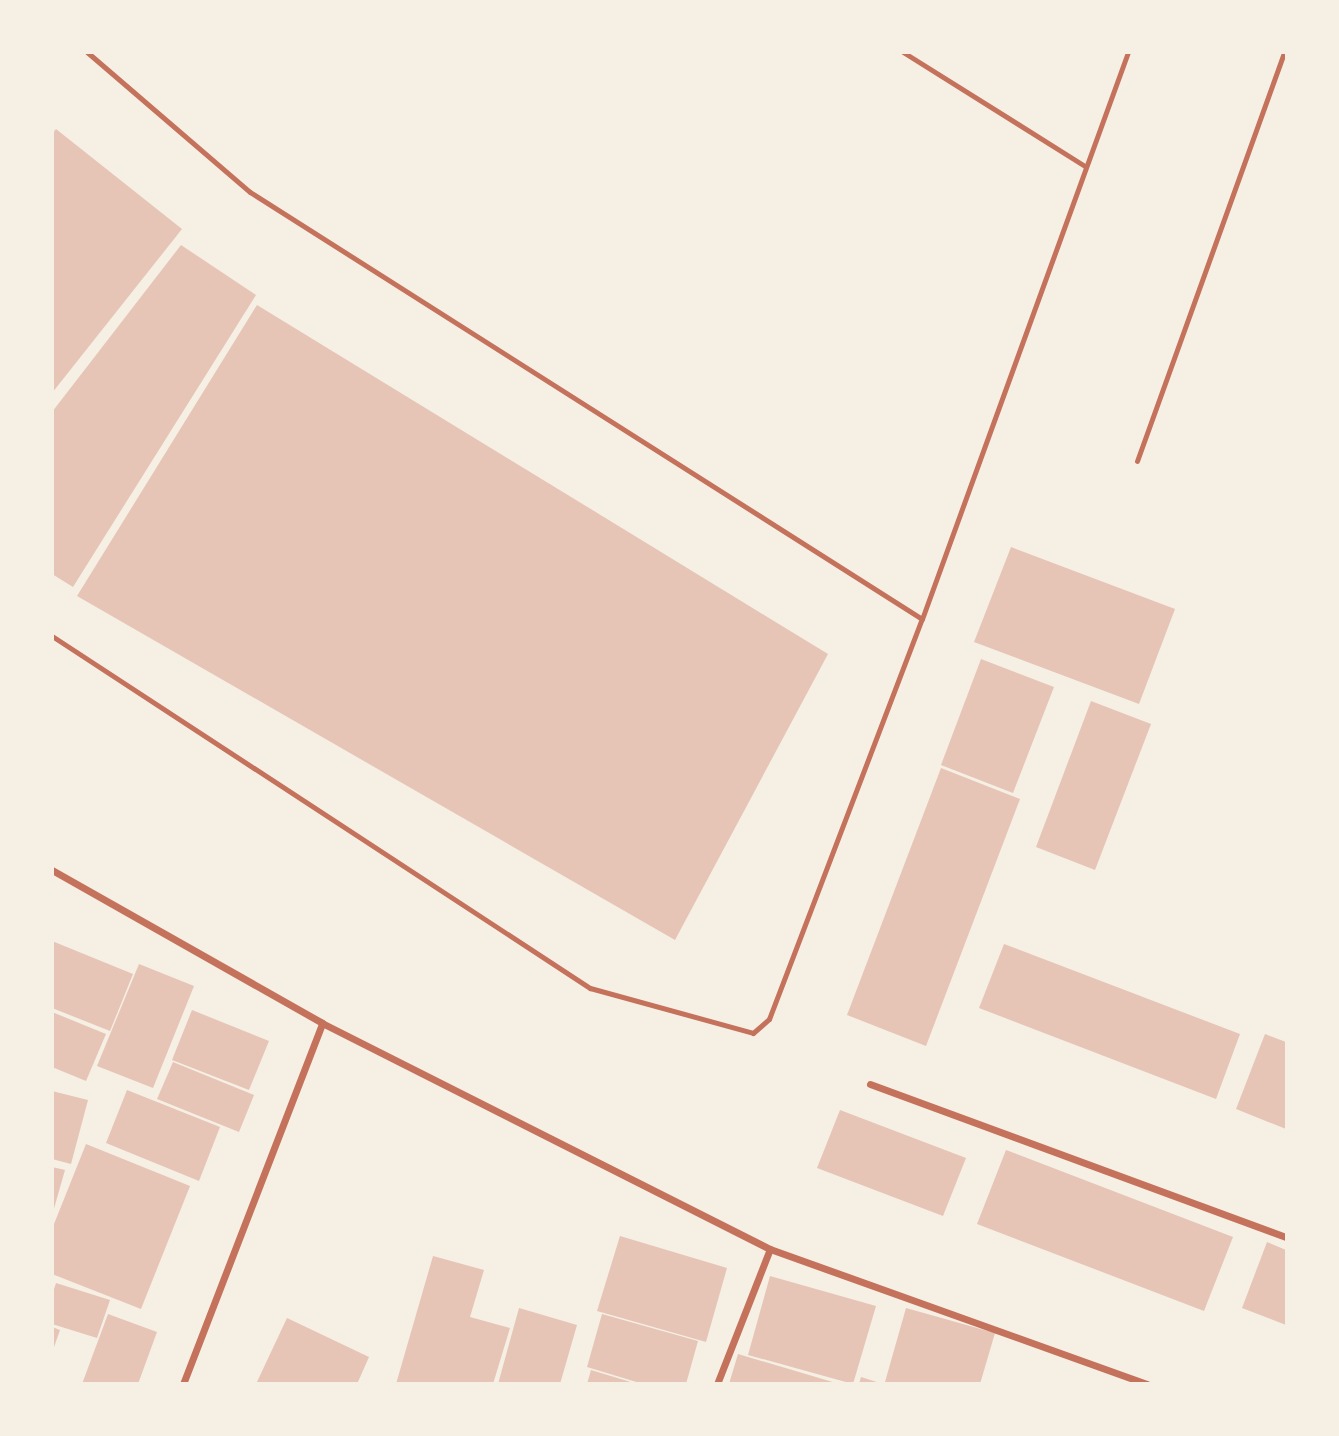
<!DOCTYPE html>
<html>
<head>
<meta charset="utf-8">
<style>
	body { margin:0 }
	#map { position:relative; width:1339px; height:1436px; overflow:hidden; background:#f6efe4; font-family:Cabin,sans-serif }
	div>[style] { position:absolute }
	[style*='--x'] { left:calc(var(--x)*1px); top:calc(var(--y)*1px); width:calc(var(--w)*1px); rotate:calc(var(--a)*1deg) }
	.building>* { inset:0; background:#e6c5b7 }
	.service>* { height:5px; margin:-2.5px; padding:0 2.5px; transform-origin:2.5px; border-radius:2.5px; background:#c5725c }
	.minor>* { height:7px; margin:-3.5px; padding:0 3.5px; transform-origin:3.5px; border-radius:3.5px; background:#c5725c }
	span { translate:-50% -50%; white-space:nowrap; text-align:center; line-height:1.15; -webkit-text-stroke:6px #f6efe4; paint-order:stroke }
	.frame { position:absolute; inset:0; border:54px solid #f6efe4; pointer-events:none }
</style>
</head>
<body>
<div id="map">
	<div class="building">
		<i style="clip-path:polygon(56px 129px,182px 229px,52px 393px,52px 134px)"></i>
		<i style="clip-path:polygon(181px 245px,256px 295px,73px 587px,52px 574px,52px 412px)"></i>
		<i style="clip-path:polygon(257px 305px,828px 654px,675px 940px,77px 596px)"></i>
		<i style="clip-path:polygon(1011px 547px,1175px 609px,1139px 704px,974px 642px)"></i>
		<i style="clip-path:polygon(981px 659px,1054px 687px,1013px 793px,941px 765px)"></i>
		<i style="clip-path:polygon(1091px 701px,1151px 724px,1095px 870px,1036px 847px)"></i>
		<i style="clip-path:polygon(941px 768px,1020px 799px,926px 1046px,847px 1015px)"></i>
		<i style="clip-path:polygon(52px 941px,133px 974px,110px 1031px,52px 1008px)"></i>
		<i style="clip-path:polygon(1004px 944px,1240px 1034px,1216px 1099px,979px 1008px)"></i>
		<i style="clip-path:polygon(139px 964px,194px 986px,153px 1088px,97px 1066px)"></i>
		<i style="clip-path:polygon(192px 1010px,269px 1041px,249px 1090px,172px 1060px)"></i>
		<i style="clip-path:polygon(52px 1012px,106px 1034px,86px 1081px,52px 1067px)"></i>
		<i style="clip-path:polygon(1265px 1034px,1286px 1042px,1286px 1129px,1236px 1109px)"></i>
		<i style="clip-path:polygon(173px 1062px,254px 1095px,239px 1132px,157px 1099px)"></i>
		<i style="clip-path:polygon(127px 1090px,220px 1127px,199px 1181px,106px 1143px)"></i>
		<i style="clip-path:polygon(52px 1091px,88px 1100px,71px 1164px,52px 1159px)"></i>
		<i style="clip-path:polygon(840px 1110px,966px 1158px,943px 1216px,817px 1168px)"></i>
		<i style="clip-path:polygon(86px 1144px,190px 1186px,141px 1309px,52px 1274px,52px 1229px)"></i>
		<i style="clip-path:polygon(1006px 1150px,1233px 1237px,1204px 1311px,977px 1224px)"></i>
		<i style="clip-path:polygon(52px 1167px,65px 1170px,53px 1212px,52px 1212px)"></i>
		<i style="clip-path:polygon(620px 1236px,727px 1268px,706px 1342px,597px 1311px)"></i>
		<i style="clip-path:polygon(1267px 1242px,1286px 1250px,1286px 1325px,1242px 1308px)"></i>
		<i style="clip-path:polygon(433px 1256px,484px 1270px,470px 1317px,510px 1328px,493px 1384px,396px 1384px)"></i>
		<i style="clip-path:polygon(770px 1276px,876px 1306px,853px 1384px,748px 1355px)"></i>
		<i style="clip-path:polygon(56px 1283px,110px 1300px,97px 1338px,52px 1324px,52px 1295px)"></i>
		<i style="clip-path:polygon(519px 1308px,577px 1325px,560px 1384px,498px 1384px)"></i>
		<i style="clip-path:polygon(906px 1308px,995px 1333px,980px 1384px,885px 1382px)"></i>
		<i style="clip-path:polygon(108px 1314px,157px 1332px,138px 1384px,82px 1384px)"></i>
		<i style="clip-path:polygon(602px 1314px,698px 1341px,686px 1384px,643px 1384px,587px 1367px)"></i>
		<i style="clip-path:polygon(287px 1318px,369px 1357px,357px 1384px,256px 1384px)"></i>
		<i style="clip-path:polygon(52px 1327px,60px 1330px,53px 1350px,52px 1350px)"></i>
		<i style="clip-path:polygon(738px 1354px,836px 1383px,836px 1384px,729px 1384px)"></i>
		<i style="clip-path:polygon(591px 1370px,634px 1383px,634px 1384px,587px 1384px)"></i>
		<i style="clip-path:polygon(861px 1377px,880px 1383px,880px 1384px,859px 1384px)"></i>
	</div>
	<div class="service">
		<i style="--x:87;--y:52;--w:215;--a:40.7"></i>
		<i style="--x:250;--y:192;--w:796;--a:32.43"></i>
		<i style="--x:903;--y:52;--w:215;--a:32.1"></i>
		<i style="--x:1137;--y:461;--w:435;--a:-70.2"></i>
		<i style="--x:52;--y:636;--w:643;--a:33.2"></i>
		<i style="--x:590;--y:988;--w:169;--a:15.4"></i>
		<i style="--x:753;--y:1033;--w:21;--a:-41"></i>
		<i style="--x:769;--y:1019;--w:428;--a:-69.1"></i>
		<i style="--x:922;--y:619;--w:603;--a:-70.03"></i>
	</div>
	<div class="minor">
		<i style="--x:52;--y:870;--w:310;--a:29.5"></i>
		<i style="--x:322;--y:1023;--w:502;--a:26.77"></i>
		<i style="--x:770;--y:1249;--w:401;--a:19.7"></i>
		<i style="--x:870;--y:1084;--w:443;--a:20.2"></i>
		<i style="--x:183;--y:1384;--w:387;--a:-68.9"></i>
		<i style="--x:717;--y:1384;--w:145;--a:-68.6"></i>
	</div>
	<div class="frame"></div>
</div>
</body>
</html>
